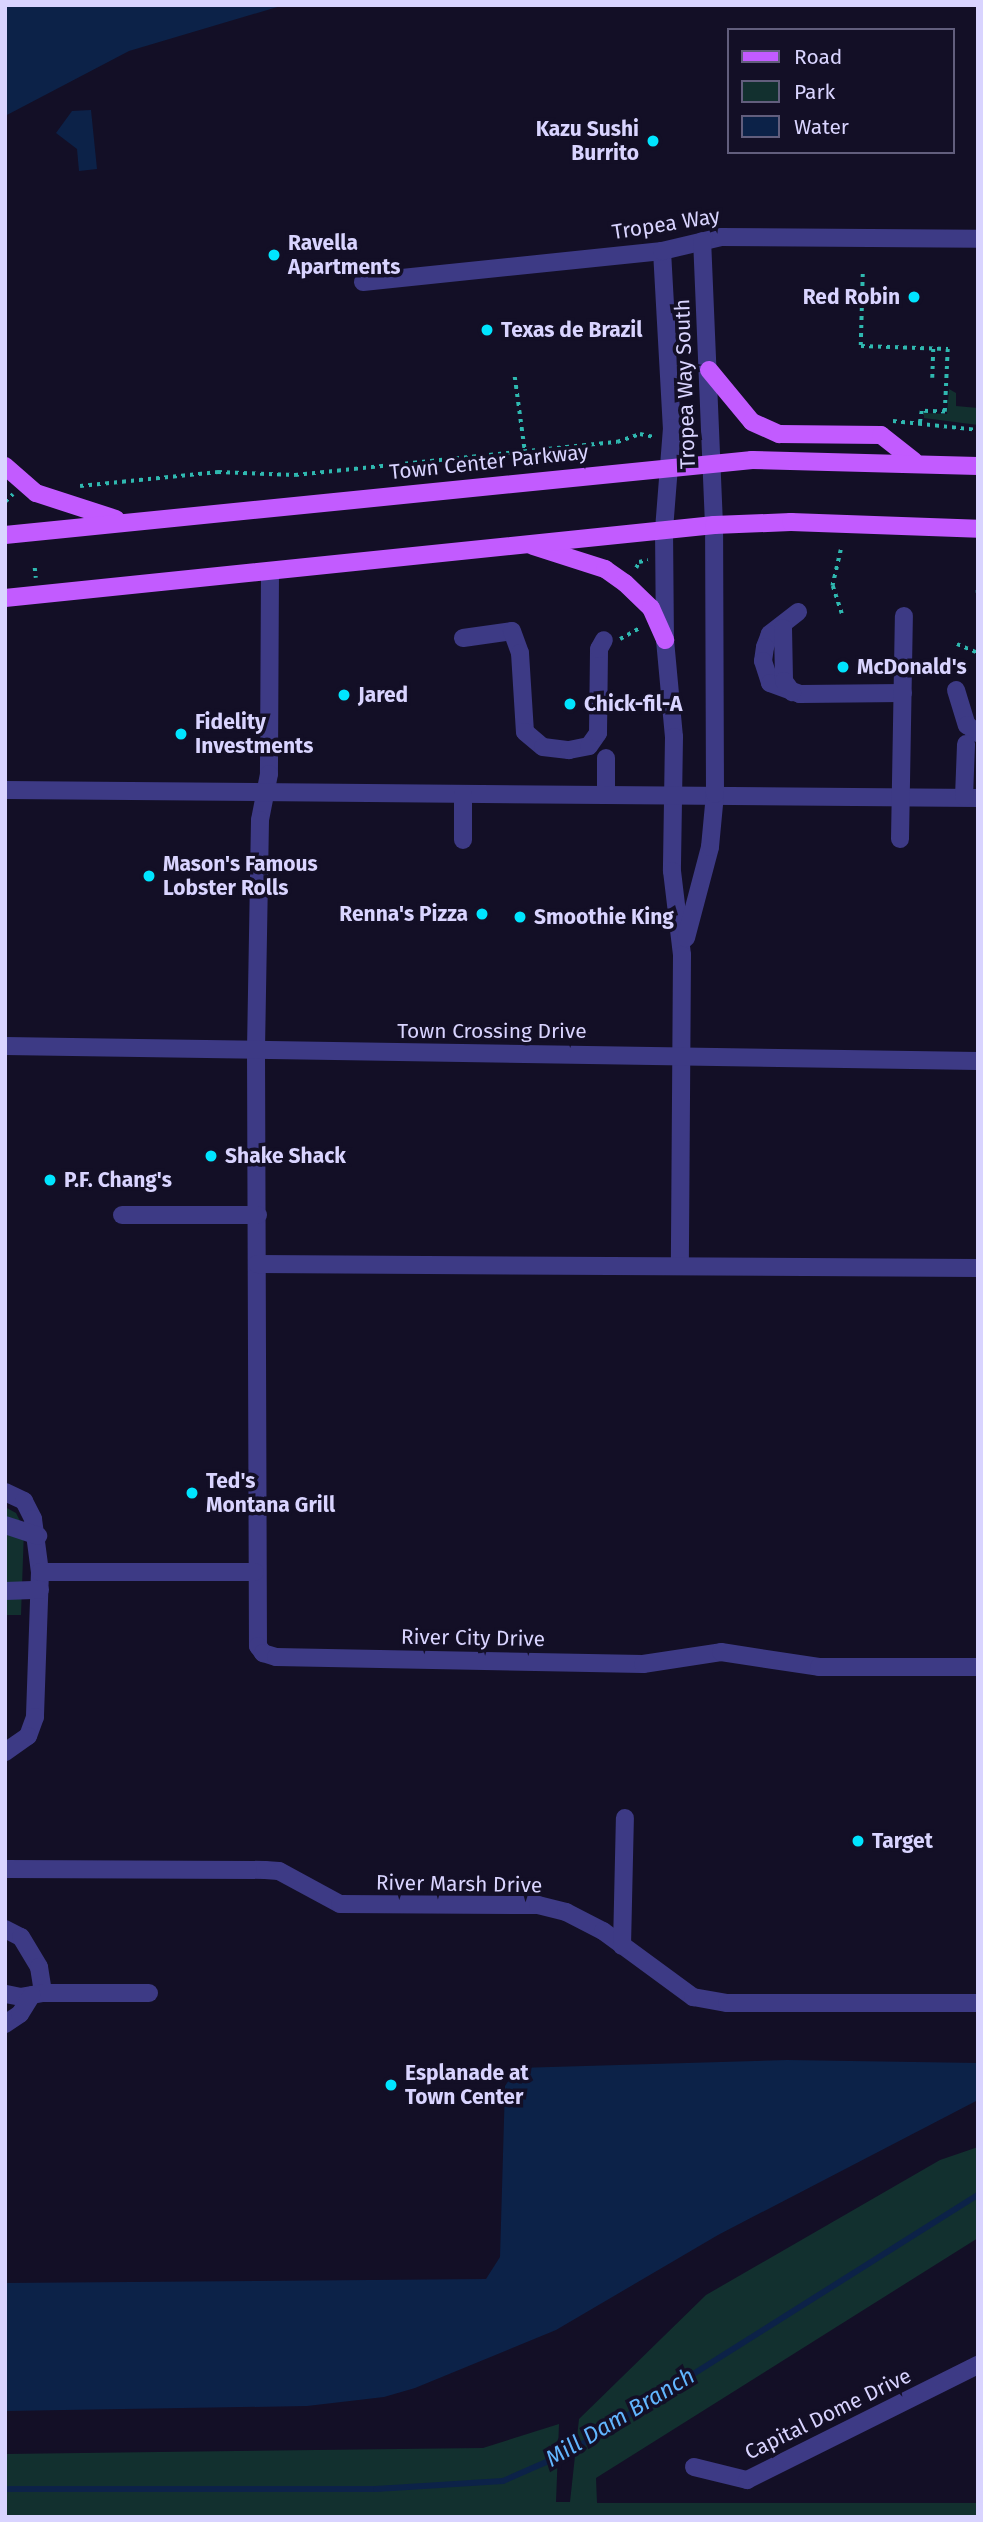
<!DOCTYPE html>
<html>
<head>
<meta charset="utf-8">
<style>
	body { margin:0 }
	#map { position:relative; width:983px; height:2522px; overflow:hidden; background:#130f26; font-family:"Fira Sans",sans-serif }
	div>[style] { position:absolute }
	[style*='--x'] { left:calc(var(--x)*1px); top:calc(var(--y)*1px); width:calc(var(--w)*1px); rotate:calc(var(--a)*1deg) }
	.green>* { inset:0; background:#12302f }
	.water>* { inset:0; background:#0c2248 }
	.stream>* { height:6px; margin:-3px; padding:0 3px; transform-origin:3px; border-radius:3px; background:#0c2248 }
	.path>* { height:3.5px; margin-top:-1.75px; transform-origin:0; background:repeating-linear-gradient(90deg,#2fb8b0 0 3.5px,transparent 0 8.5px) }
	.minor>* { height:18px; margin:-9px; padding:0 9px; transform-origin:9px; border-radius:9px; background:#3d3a85 }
	.major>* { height:18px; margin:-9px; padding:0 9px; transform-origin:9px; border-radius:9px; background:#c25bff }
	.dots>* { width:19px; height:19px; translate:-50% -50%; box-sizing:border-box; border:4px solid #130f26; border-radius:50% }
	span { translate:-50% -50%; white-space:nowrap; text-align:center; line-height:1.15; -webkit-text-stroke:7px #130f26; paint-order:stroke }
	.poi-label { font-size:21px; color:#d9d4ff; font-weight:700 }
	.right { translate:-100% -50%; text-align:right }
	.left { translate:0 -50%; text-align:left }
	.street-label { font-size:21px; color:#d9d4ff }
	.water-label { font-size:23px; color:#62b6ff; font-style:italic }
	.frame { position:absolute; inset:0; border:7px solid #d9d4ff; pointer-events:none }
	.legend { position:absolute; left:727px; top:28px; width:228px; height:126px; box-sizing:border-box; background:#130f26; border:2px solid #625e7d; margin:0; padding:9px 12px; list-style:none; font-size:21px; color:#d9d4ff }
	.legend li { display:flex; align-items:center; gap:14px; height:35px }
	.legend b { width:35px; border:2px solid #625e7d }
</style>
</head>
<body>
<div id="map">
	<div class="green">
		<i style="clip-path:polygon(949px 389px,956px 393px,956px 406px,978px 408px,978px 425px,924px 418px,924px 413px,947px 414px)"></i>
		<i style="clip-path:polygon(5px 1507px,16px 1513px,24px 1529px,21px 1615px,5px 1615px)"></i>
		<i style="clip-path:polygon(978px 2147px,978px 2238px,596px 2478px,597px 2503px,978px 2503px,978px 2517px,5px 2517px,5px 2454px,483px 2448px,559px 2424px,556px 2502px,570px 2502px,579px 2419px,706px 2295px,940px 2160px)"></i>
	</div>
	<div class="water">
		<i style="clip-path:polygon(5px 5px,284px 5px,129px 51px,5px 116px)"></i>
		<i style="clip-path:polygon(91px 110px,97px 169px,79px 171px,77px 149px,56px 133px,72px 111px)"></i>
		<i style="clip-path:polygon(787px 2060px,978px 2063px,978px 2100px,718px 2235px,556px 2330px,415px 2388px,384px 2397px,307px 2406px,5px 2411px,5px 2283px,486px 2279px,500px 2257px,505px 2086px,517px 2068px)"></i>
	</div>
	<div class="stream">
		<i style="--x:5;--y:2489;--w:371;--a:0"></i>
		<i style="--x:376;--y:2489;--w:127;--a:-3.6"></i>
		<i style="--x:503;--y:2481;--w:74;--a:-23.8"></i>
		<i style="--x:571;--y:2451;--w:481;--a:-32.2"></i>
	</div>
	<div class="path">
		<i style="--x:674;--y:224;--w:13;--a:-23"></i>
		<i style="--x:863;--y:274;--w:72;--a:91.6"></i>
		<i style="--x:861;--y:346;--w:87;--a:2"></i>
		<i style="--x:948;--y:349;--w:63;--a:92.7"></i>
		<i style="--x:945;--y:412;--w:23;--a:-178"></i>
		<i style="--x:922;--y:411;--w:12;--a:99"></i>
		<i style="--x:515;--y:377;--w:75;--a:82.3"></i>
		<i style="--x:932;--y:378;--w:30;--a:-88"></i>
		<i style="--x:893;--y:421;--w:85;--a:6"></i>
		<i style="--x:80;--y:486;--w:139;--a:-5.8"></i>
		<i style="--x:218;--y:472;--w:77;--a:2.2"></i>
		<i style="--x:295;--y:475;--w:324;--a:-5.9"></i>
		<i style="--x:617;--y:442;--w:24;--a:-19"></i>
		<i style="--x:640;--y:434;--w:14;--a:12"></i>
		<i style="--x:5;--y:502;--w:11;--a:-45"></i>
		<i style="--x:841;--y:550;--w:37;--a:103"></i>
		<i style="--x:833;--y:586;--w:29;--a:72"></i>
		<i style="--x:35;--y:568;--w:10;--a:84"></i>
		<i style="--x:636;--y:568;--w:7;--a:-63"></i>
		<i style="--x:639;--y:562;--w:9;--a:-13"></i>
		<i style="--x:978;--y:590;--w:3;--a:90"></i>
		<i style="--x:620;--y:639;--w:23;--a:-29"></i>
		<i style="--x:957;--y:644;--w:23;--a:23"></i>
	</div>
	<div class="minor">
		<i style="--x:662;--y:251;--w:177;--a:86.8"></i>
		<i style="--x:672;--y:428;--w:101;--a:94.5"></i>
		<i style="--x:664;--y:529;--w:111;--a:89.5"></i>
		<i style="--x:665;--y:640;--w:97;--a:84.7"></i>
		<i style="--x:674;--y:737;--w:134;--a:90.9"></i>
		<i style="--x:672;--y:871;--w:85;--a:83.2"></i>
		<i style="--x:682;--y:955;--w:311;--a:90.4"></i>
		<i style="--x:363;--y:282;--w:301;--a:-5.9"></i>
		<i style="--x:662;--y:251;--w:61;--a:-13.3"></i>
		<i style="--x:721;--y:237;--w:257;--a:0.4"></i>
		<i style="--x:270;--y:571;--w:203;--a:90.3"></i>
		<i style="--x:269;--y:774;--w:47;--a:101.1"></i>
		<i style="--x:260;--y:820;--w:231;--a:91"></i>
		<i style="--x:256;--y:1051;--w:595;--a:89.81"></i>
		<i style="--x:258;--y:1646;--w:9;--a:54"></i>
		<i style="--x:263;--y:1653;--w:14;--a:17"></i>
		<i style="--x:276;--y:1657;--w:367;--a:1.1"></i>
		<i style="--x:643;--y:1664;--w:79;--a:-8.7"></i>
		<i style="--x:721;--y:1652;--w:99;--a:8.7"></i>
		<i style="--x:819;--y:1667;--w:159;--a:0"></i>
		<i style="--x:798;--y:612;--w:36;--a:142"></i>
		<i style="--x:770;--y:634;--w:14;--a:111"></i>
		<i style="--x:765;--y:647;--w:14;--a:98"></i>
		<i style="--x:763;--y:661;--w:23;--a:72"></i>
		<i style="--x:770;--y:683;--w:32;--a:20"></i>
		<i style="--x:800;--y:694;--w:103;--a:-0.6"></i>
		<i style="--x:783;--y:628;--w:53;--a:88.9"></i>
		<i style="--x:784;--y:681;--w:14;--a:54"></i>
		<i style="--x:463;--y:638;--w:49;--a:-8.1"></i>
		<i style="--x:512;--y:631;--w:23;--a:70"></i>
		<i style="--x:520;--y:653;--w:79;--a:86.4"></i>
		<i style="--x:525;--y:732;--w:23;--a:40"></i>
		<i style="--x:543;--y:747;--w:26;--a:7"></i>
		<i style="--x:569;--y:750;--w:20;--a:-11"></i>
		<i style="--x:589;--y:746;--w:16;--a:-55"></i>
		<i style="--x:598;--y:733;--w:84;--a:-89.3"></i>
		<i style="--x:599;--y:649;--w:10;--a:-61"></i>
		<i style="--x:956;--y:690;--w:37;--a:73"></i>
		<i style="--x:967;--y:725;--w:14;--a:36"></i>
		<i style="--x:606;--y:758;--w:35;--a:90"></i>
		<i style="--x:5;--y:790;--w:973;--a:0.47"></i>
		<i style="--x:463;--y:794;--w:46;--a:90"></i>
		<i style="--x:964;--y:797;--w:53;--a:-87.8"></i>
		<i style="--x:900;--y:839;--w:223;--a:-89"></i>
		<i style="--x:686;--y:938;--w:94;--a:-75.2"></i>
		<i style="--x:710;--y:847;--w:53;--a:-84.6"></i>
		<i style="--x:715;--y:794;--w:269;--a:-90.2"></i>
		<i style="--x:714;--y:525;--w:284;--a:-92.4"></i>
		<i style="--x:5;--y:1046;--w:973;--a:0.88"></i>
		<i style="--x:122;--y:1215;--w:136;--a:0"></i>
		<i style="--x:257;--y:1264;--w:721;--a:0.32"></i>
		<i style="--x:5;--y:1492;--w:21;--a:25"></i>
		<i style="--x:24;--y:1501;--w:20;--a:63"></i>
		<i style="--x:33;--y:1519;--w:53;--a:82.5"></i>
		<i style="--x:40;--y:1572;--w:145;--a:92"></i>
		<i style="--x:35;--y:1717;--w:20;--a:110"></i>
		<i style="--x:28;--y:1736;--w:28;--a:145"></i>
		<i style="--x:5;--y:1525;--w:35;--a:18"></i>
		<i style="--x:40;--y:1572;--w:215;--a:0"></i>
		<i style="--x:5;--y:1591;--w:35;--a:-2"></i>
		<i style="--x:5;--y:1869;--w:260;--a:0.2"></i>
		<i style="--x:265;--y:1870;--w:14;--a:4"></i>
		<i style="--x:279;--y:1871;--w:69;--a:28.4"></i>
		<i style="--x:340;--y:1904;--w:198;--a:0.3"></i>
		<i style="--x:538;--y:1905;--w:29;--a:14"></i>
		<i style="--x:566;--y:1912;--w:42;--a:27.2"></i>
		<i style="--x:603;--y:1931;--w:112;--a:36.3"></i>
		<i style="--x:693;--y:1997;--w:35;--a:10"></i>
		<i style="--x:727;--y:2003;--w:251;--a:0"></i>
		<i style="--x:5;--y:1929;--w:18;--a:27"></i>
		<i style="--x:21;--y:1937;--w:35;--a:59"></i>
		<i style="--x:39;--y:1967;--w:26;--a:81"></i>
		<i style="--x:43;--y:1993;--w:22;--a:170"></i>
		<i style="--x:21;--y:1997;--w:16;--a:-169"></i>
		<i style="--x:622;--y:1946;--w:128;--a:-88.7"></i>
		<i style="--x:43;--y:1993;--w:106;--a:0"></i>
		<i style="--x:5;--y:2024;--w:18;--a:-34"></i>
		<i style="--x:20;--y:2014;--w:22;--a:-58"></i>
		<i style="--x:694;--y:2467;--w:55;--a:13.8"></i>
		<i style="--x:747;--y:2480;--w:258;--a:-26.5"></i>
	</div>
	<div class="major">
		<i style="--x:709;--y:370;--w:67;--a:50.4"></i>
		<i style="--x:752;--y:422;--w:30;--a:24"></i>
		<i style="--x:779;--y:434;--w:102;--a:0.6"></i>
		<i style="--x:881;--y:435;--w:42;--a:38.2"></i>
		<i style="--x:5;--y:466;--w:41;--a:41.1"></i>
		<i style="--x:36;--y:493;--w:84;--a:18"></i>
		<i style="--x:5;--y:535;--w:751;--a:-5.73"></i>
		<i style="--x:752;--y:460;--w:226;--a:1.5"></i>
		<i style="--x:533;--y:546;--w:76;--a:17.7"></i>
		<i style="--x:605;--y:569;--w:24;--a:35"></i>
		<i style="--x:625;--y:583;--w:36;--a:44"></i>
		<i style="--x:651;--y:608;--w:35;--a:66"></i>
		<i style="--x:5;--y:598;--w:713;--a:-5.88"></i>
		<i style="--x:714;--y:525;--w:77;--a:-2.2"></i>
		<i style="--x:791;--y:522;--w:187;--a:2.1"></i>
	</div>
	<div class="dots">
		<i style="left:653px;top:141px;background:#00e5ff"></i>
		<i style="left:274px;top:255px;background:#00e5ff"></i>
		<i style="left:914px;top:297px;background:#00e5ff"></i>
		<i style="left:487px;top:330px;background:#00e5ff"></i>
		<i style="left:843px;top:667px;background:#00e5ff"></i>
		<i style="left:344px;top:695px;background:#00e5ff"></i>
		<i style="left:570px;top:704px;background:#00e5ff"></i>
		<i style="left:181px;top:734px;background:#00e5ff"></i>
		<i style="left:149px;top:876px;background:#00e5ff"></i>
		<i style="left:482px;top:914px;background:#00e5ff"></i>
		<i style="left:520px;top:917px;background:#00e5ff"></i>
		<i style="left:211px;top:1156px;background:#00e5ff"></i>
		<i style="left:50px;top:1180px;background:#00e5ff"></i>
		<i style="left:192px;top:1493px;background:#00e5ff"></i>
		<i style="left:858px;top:1841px;background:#00e5ff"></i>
		<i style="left:391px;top:2085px;background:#00e5ff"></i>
	</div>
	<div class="poi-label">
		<span class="right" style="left:639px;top:141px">Kazu Sushi<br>Burrito</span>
		<span class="left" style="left:288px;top:255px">Ravella<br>Apartments</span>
		<span class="right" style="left:900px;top:297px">Red Robin</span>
		<span class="left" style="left:501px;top:330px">Texas de Brazil</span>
		<span class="left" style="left:857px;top:667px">McDonald's</span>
		<span class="left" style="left:358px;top:695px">Jared</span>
		<span class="left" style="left:584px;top:704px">Chick-fil-A</span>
		<span class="left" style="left:195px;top:734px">Fidelity<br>Investments</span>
		<span class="left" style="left:163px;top:876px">Mason's Famous<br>Lobster Rolls</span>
		<span class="right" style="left:468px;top:914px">Renna's Pizza</span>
		<span class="left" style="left:534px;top:917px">Smoothie King</span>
		<span class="left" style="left:225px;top:1156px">Shake Shack</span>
		<span class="left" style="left:64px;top:1180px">P.F. Chang's</span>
		<span class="left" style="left:206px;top:1493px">Ted's<br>Montana Grill</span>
		<span class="left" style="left:872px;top:1841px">Target</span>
		<span class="left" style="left:405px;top:2085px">Esplanade at<br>Town Center</span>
	</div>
	<div class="street-label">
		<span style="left:666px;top:224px;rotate:-9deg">Tropea Way</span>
		<span style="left:685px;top:384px;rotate:-92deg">Tropea Way South</span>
		<span style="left:489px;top:462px;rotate:-6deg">Town Center Parkway</span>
		<span style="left:492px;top:1031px">Town Crossing Drive</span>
		<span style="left:473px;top:1638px;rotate:1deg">River City Drive</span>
		<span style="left:459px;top:1884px;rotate:1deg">River Marsh Drive</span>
		<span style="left:828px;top:2414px;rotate:-26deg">Capital Dome Drive</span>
	</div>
	<div class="water-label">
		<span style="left:620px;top:2417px;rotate:-31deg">Mill Dam Branch</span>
	</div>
	<div class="frame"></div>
	<ul class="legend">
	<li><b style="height:9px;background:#c25bff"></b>Road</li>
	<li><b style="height:19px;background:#12302f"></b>Park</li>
	<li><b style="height:19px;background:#0c2248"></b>Water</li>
	</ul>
</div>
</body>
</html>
